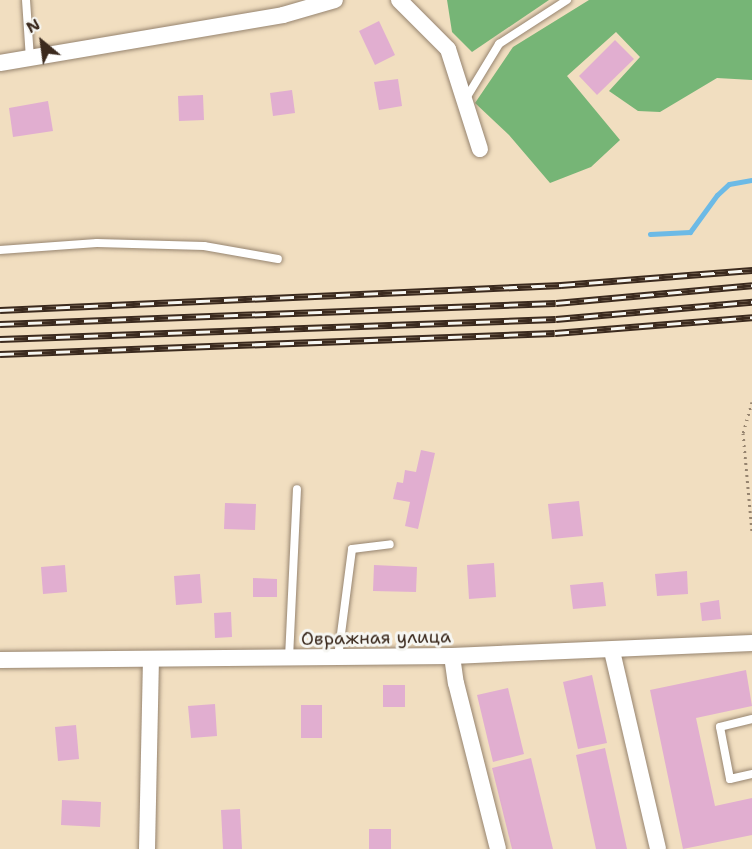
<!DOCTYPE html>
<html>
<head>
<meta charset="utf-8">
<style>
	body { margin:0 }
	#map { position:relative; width:752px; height:849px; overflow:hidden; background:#f1dec0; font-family:"Shantell Sans",sans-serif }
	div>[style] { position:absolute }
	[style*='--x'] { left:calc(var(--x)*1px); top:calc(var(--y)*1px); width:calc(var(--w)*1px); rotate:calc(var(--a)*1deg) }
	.forest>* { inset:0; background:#76b576 }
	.stream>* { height:5px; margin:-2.5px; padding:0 2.5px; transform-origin:2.5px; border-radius:2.5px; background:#6cbae6 }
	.building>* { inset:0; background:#e1aed0 }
	.path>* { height:3px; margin-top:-1.5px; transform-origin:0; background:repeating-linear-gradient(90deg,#96846f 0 1.5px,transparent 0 6px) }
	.roads { filter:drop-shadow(0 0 2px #96846f) drop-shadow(0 0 2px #96846f) }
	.lane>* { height:8px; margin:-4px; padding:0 4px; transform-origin:4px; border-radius:4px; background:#fff }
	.street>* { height:16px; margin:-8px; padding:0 8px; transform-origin:8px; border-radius:8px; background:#fff }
	.rail>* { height:7px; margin-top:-3.5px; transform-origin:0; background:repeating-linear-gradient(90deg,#f6f6f2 0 14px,#3b2a1e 0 28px); box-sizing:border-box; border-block:2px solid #3b2a1e }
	span { translate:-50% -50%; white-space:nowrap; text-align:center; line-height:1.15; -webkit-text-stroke:6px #f6f6f2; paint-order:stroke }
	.street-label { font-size:18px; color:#3b2a1e }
	.north { position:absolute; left:12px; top:12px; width:60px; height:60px; -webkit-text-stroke:4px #f6f6f2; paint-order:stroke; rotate:331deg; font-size:16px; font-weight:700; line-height:24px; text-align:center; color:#3b2a1e }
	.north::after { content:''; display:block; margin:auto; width:21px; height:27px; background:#3b2a1e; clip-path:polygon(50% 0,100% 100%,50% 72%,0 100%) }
</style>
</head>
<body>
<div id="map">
	<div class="forest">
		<i style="clip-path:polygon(447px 0,549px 0,472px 52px,452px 32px)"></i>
		<i style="clip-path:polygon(589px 0,752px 0,752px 80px,717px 78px,660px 112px,638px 111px,609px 91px,640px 57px,616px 32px,567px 76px,620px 140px,591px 167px,550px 183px,509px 135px,475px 103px,513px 47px)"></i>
	</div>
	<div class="stream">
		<i style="--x:650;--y:234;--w:40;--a:-2.9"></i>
		<i style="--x:690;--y:232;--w:46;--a:-53.9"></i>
		<i style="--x:717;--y:195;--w:16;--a:-43"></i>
		<i style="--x:729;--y:184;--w:23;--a:-10"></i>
	</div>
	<div class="building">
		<i style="clip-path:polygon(379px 21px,395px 55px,375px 65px,359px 31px)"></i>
		<i style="clip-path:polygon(615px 40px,634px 59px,597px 95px,579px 76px)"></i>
		<i style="clip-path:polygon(398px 79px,402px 106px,379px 110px,374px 82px)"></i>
		<i style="clip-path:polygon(292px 90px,295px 113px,273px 116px,270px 93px)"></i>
		<i style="clip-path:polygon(203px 95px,204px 120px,179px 121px,178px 96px)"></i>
		<i style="clip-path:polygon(48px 101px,53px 131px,13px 137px,9px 108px)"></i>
		<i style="clip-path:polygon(421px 450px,435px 453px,418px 529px,405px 526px,410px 502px,393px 499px,397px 482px,403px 483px,405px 470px,416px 472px)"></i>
		<i style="clip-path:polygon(579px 501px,583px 536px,552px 539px,548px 504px)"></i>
		<i style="clip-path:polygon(225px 503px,256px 504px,255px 530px,224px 529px)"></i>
		<i style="clip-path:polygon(494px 563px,496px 597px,469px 599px,467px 565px)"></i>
		<i style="clip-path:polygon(65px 565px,67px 592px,43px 594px,41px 567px)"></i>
		<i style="clip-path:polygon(374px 565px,417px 567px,416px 592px,373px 591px)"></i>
		<i style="clip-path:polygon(687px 571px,688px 594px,657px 596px,655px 574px)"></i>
		<i style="clip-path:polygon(200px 574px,202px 603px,176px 605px,174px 576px)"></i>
		<i style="clip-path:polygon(253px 578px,277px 579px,277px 597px,253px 597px)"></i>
		<i style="clip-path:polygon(603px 582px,606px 606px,573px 609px,570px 585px)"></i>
		<i style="clip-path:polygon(719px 600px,721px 619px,702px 621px,700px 603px)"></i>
		<i style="clip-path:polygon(231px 612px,232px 637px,215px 638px,214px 613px)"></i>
		<i style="clip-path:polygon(746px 670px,752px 706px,696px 718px,715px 806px,752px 798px,752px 835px,683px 849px,650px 690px)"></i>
		<i style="clip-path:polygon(592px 675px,607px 743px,578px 749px,563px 682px)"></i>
		<i style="clip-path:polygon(383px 685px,405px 685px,405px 707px,383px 707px)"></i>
		<i style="clip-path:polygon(508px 688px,524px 754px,493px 762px,477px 695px)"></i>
		<i style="clip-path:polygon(215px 704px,217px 736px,191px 738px,188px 706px)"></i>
		<i style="clip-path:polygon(301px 705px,322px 705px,322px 738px,301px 738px)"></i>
		<i style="clip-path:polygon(76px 725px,79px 759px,58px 761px,55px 727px)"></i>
		<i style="clip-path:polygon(605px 748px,627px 849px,596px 849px,576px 755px)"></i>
		<i style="clip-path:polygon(531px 758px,553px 849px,512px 849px,492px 768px)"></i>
		<i style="clip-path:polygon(62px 800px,101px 802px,100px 827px,61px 825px)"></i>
		<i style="clip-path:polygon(240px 809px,242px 849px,223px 849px,221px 810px)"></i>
		<i style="clip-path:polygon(369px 829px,391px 829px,391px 849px,369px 849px)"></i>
	</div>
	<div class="path">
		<i style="--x:752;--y:402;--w:32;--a:106"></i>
		<i style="--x:743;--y:433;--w:99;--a:84.8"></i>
	</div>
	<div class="roads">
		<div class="lane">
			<i style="--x:26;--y:0;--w:58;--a:86.1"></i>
			<i style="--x:465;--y:100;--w:66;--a:-58.7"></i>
			<i style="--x:499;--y:44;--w:81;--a:-32.9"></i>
			<i style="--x:0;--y:250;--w:97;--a:-4.1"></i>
			<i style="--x:97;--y:243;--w:107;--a:1.6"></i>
			<i style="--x:204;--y:246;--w:75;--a:10"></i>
			<i style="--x:338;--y:657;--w:109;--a:-82.6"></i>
			<i style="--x:352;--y:549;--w:38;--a:-7"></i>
			<i style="--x:289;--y:658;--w:169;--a:-87.3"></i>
			<i style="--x:752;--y:719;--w:33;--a:166"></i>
			<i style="--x:720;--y:727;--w:53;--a:79.1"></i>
			<i style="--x:730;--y:779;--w:23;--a:-13"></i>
		</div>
		<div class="street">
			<i style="--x:399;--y:0;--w:69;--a:45"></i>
			<i style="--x:448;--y:49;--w:105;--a:72.3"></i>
			<i style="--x:0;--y:63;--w:287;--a:-9.6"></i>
			<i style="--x:283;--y:15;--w:54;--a:-16.1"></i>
			<i style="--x:612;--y:651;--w:203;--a:76.9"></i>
			<i style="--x:452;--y:656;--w:27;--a:82"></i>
			<i style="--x:456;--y:683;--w:171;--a:75.8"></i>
			<i style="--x:0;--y:660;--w:452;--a:-0.5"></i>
			<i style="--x:452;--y:656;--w:300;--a:-2.5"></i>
			<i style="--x:147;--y:849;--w:190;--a:-88.8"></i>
		</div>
	</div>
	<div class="rail">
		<i style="--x:0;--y:310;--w:562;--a:-2.55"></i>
		<i style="--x:561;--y:285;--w:192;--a:-4.5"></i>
		<i style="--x:0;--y:324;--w:556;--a:-2.16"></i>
		<i style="--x:556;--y:303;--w:197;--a:-5.2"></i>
		<i style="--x:0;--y:339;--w:556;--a:-2.06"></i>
		<i style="--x:556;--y:319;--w:197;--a:-5"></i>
		<i style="--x:0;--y:354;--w:555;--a:-2.17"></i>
		<i style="--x:555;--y:333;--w:198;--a:-4.6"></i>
	</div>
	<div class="street-label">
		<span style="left:376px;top:638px;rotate:-1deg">Овражная улица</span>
	</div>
	<div class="north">N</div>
</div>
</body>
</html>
